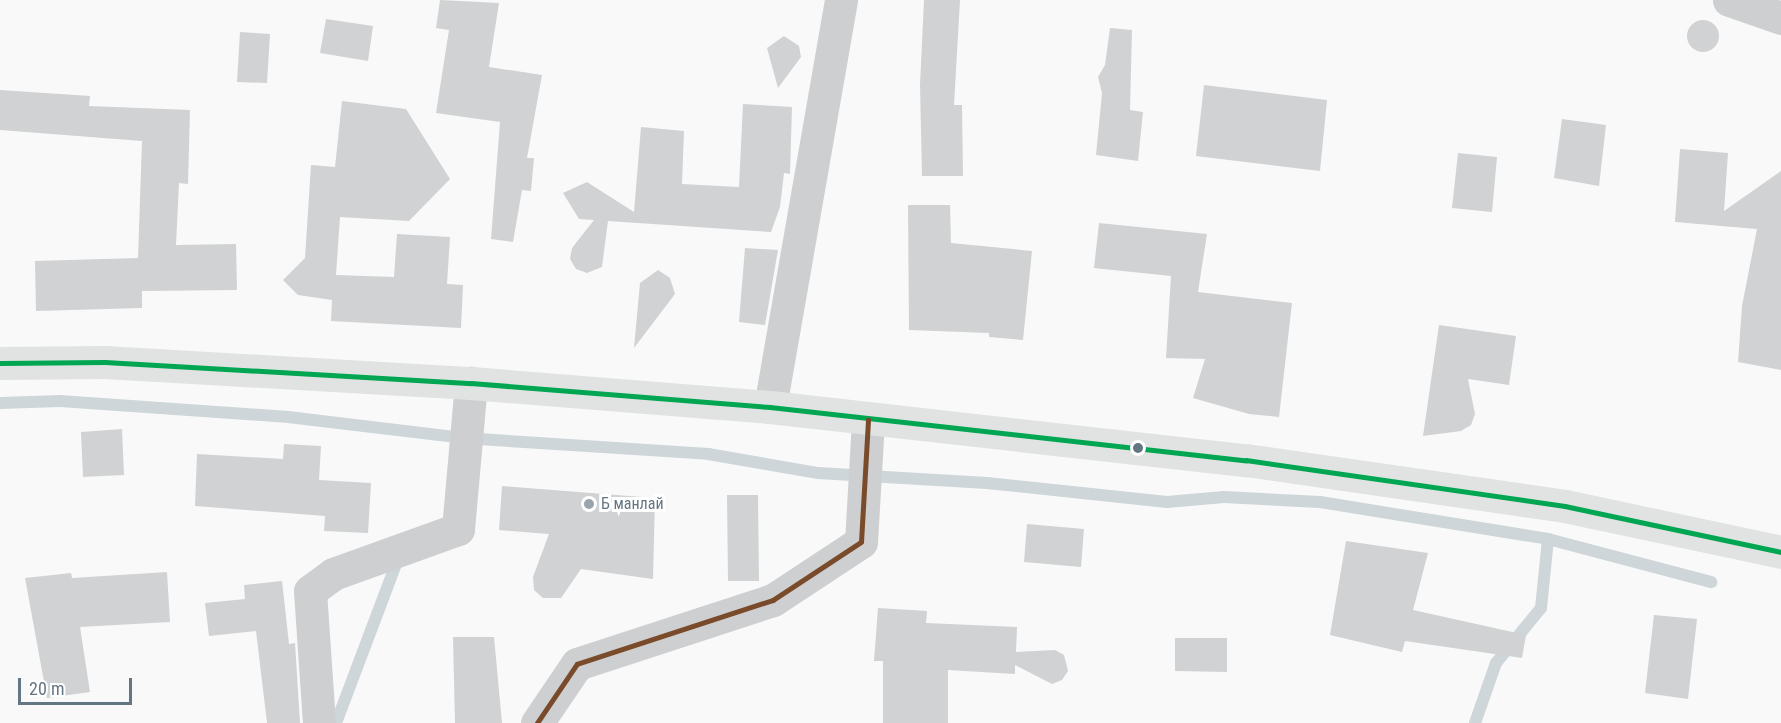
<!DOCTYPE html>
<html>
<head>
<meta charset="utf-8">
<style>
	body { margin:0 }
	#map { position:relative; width:1781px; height:723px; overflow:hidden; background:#f9f9f9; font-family:"Roboto Condensed",sans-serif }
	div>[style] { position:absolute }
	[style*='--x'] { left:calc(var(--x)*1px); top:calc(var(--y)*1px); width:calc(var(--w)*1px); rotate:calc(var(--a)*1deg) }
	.stream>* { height:12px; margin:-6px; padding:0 6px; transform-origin:6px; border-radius:6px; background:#ced6d9 }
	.building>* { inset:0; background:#d0d2d3 }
	.round { border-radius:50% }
	.street>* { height:33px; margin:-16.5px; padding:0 16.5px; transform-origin:16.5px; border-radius:16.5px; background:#cecfd0 }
	.secondary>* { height:33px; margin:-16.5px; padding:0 16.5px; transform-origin:16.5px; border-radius:16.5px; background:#e1e2e2 }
	.bus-1>* { height:4.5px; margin:-2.25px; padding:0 2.25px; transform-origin:2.25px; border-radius:2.25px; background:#00a651 }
	.bus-2>* { height:4.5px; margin:-2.25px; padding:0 2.25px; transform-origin:2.25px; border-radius:2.25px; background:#7a4b2a }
	.dots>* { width:16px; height:16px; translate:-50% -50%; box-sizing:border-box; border:3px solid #fff; border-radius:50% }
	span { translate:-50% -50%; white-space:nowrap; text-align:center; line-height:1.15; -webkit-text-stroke:6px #fff; paint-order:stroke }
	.poi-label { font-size:16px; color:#657683 }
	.left { translate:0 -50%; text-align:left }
	.scale { position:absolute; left:18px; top:678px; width:114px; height:27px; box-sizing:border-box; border:3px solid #657683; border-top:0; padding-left:8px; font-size:18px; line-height:21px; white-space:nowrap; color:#657683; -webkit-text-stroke:4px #fff; paint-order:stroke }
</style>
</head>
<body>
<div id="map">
	<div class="stream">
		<i style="--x:0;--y:403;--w:60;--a:-1.9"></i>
		<i style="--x:60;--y:401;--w:229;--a:4"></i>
		<i style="--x:288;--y:417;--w:176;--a:6.8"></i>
		<i style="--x:463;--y:438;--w:246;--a:3.7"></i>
		<i style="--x:708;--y:454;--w:112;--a:9.8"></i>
		<i style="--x:818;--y:473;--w:169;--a:3.4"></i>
		<i style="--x:987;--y:483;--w:181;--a:6"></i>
		<i style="--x:1167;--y:502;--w:57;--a:-5"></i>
		<i style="--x:1224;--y:497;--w:96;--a:3"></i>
		<i style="--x:1320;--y:502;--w:231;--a:9.2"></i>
		<i style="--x:1548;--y:539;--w:169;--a:14.8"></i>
		<i style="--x:336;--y:723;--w:178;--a:-69.3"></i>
		<i style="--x:1475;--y:723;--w:64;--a:-70.7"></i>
		<i style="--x:1496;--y:663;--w:71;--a:-50.7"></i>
		<i style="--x:1541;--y:608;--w:69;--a:-84.2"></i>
	</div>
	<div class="building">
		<i style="clip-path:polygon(440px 0,499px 3px,489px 67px,542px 75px,527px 158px,534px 158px,531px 191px,522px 190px,513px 242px,491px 239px,500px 122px,436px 113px,449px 30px,436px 28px)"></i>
		<i style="clip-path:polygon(924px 0,960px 0,954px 105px,962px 105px,963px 176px,922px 176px,920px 85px)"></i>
		<i style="clip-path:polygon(326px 19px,373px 26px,368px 61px,320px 53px)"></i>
		<i class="round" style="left:1687px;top:20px;width:32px;height:32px"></i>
		<i style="clip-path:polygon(1110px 28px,1132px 30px,1130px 110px,1143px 112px,1138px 161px,1096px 155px,1102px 93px,1098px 77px,1105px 65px)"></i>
		<i style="clip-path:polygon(240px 32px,270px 34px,267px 83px,237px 82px)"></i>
		<i style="clip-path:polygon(784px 36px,799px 46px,801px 57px,778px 88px,767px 48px)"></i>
		<i style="clip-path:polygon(1204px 85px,1327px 100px,1320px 171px,1196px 156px)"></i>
		<i style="clip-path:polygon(0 90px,90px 96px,89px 106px,190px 110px,188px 184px,179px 183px,176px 245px,236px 244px,237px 290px,142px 291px,142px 308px,36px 311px,35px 261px,138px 258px,142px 141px,0 130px)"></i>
		<i style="clip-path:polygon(342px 101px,406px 109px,450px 179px,409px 221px,340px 217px,336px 275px,394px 277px,397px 234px,450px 237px,447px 284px,463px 285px,461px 328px,331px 321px,332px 300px,298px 295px,283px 280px,305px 258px,311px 165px,335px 167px)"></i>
		<i style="clip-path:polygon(743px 104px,792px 107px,790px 174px,784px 173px,780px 207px,771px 232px,608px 221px,602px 267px,587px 273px,576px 269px,570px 259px,572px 248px,594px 220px,579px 219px,563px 193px,587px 182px,634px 212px,641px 127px,684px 131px,682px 184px,739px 187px)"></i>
		<i style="clip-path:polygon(1562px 119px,1606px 125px,1599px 186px,1554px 178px)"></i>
		<i style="clip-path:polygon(1680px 149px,1728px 153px,1724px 211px,1781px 171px,1781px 370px,1738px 362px,1742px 306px,1757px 229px,1675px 222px)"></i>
		<i style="clip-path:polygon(1458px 153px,1497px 157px,1492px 212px,1452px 208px)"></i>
		<i style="clip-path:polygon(908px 205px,950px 205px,951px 243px,1032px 251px,1023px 340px,989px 337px,989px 333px,909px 330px)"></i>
		<i style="clip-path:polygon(1099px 223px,1207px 234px,1198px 292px,1292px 303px,1279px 417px,1249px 414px,1193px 398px,1205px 359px,1166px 358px,1171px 276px,1094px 268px)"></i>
		<i style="clip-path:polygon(745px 248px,778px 250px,765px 325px,739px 322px)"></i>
		<i style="clip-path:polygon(658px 270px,670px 278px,675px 294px,634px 348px,640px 283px)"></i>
		<i style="clip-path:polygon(1439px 325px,1516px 336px,1509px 385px,1468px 379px,1475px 414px,1471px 425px,1461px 431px,1423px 436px)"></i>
		<i style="clip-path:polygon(122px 429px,124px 475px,83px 477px,81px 432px)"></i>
		<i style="clip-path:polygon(284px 444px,321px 446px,319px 480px,371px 483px,368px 533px,324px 531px,325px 516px,195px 506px,197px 454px,283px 459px)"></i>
		<i style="clip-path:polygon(502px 486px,655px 498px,653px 579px,581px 569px,561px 598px,543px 598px,534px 590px,533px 577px,549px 534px,499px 530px)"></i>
		<i style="clip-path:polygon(727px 495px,758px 495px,759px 581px,728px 581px)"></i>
		<i style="clip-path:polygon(1027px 524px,1084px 529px,1081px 567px,1024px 562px)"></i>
		<i style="clip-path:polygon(1346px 541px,1428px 553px,1413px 610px,1526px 635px,1522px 658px,1405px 641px,1402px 652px,1330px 635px)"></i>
		<i style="clip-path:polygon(167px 572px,170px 622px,80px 627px,90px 692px,47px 698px,25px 578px,71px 573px,72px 578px)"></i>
		<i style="clip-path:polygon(282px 581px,289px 644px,295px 643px,300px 723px,267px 723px,256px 631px,209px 636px,205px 603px,245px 599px,244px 585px)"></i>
		<i style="clip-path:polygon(878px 608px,927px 611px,926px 623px,1017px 627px,1016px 652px,1055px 650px,1064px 655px,1068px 671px,1062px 680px,1052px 684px,1015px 665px,1015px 674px,948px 670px,948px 723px,883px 723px,883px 661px,874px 661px)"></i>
		<i style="clip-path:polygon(1654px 615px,1697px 619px,1688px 699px,1645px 693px)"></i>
		<i style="clip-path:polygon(453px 637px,494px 637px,502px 723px,455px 723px)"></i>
		<i style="clip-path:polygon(1175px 638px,1227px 638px,1227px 672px,1175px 671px)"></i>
	</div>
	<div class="street">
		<i style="--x:1729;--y:0;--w:55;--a:19.1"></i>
		<i style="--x:770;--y:407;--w:413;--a:-80.1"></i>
		<i style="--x:319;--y:723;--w:132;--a:-93.9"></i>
		<i style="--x:310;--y:591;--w:29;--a:-36"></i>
		<i style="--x:333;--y:574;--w:133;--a:-19.8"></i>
		<i style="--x:458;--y:529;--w:147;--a:-84.9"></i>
		<i style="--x:537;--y:723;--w:71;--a:-55.9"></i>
		<i style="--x:577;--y:664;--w:206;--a:-18.1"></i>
		<i style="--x:773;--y:600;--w:105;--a:-33.4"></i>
		<i style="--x:861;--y:542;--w:122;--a:-86.7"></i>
	</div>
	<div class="secondary">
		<i style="--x:0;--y:363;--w:105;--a:-0.5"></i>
		<i style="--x:105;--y:362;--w:367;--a:3.3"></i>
		<i style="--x:471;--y:383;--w:300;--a:4.6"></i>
		<i style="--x:770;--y:407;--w:479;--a:6.4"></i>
		<i style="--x:1246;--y:460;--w:322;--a:8.2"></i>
		<i style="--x:1565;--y:506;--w:221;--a:12"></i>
	</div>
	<div class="bus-1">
		<i style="--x:0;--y:363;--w:105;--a:-0.5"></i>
		<i style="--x:105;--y:362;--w:367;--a:3.3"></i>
		<i style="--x:471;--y:383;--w:300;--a:4.6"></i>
		<i style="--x:770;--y:407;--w:479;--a:6.4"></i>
		<i style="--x:1246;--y:460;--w:322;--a:8.2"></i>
		<i style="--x:1565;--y:506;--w:221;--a:12"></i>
	</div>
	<div class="bus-2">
		<i style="--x:537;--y:723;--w:71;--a:-55.9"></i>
		<i style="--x:577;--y:664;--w:206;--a:-18.1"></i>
		<i style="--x:773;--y:600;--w:105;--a:-33.4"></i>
		<i style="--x:861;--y:542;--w:122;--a:-86.7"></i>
	</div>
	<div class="dots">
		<i style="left:1138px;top:448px;background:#657683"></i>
		<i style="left:589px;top:504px;background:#99a4ac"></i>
	</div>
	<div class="poi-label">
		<span class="left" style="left:601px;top:504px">Б манлай</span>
	</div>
	<div class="scale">20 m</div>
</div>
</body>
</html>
